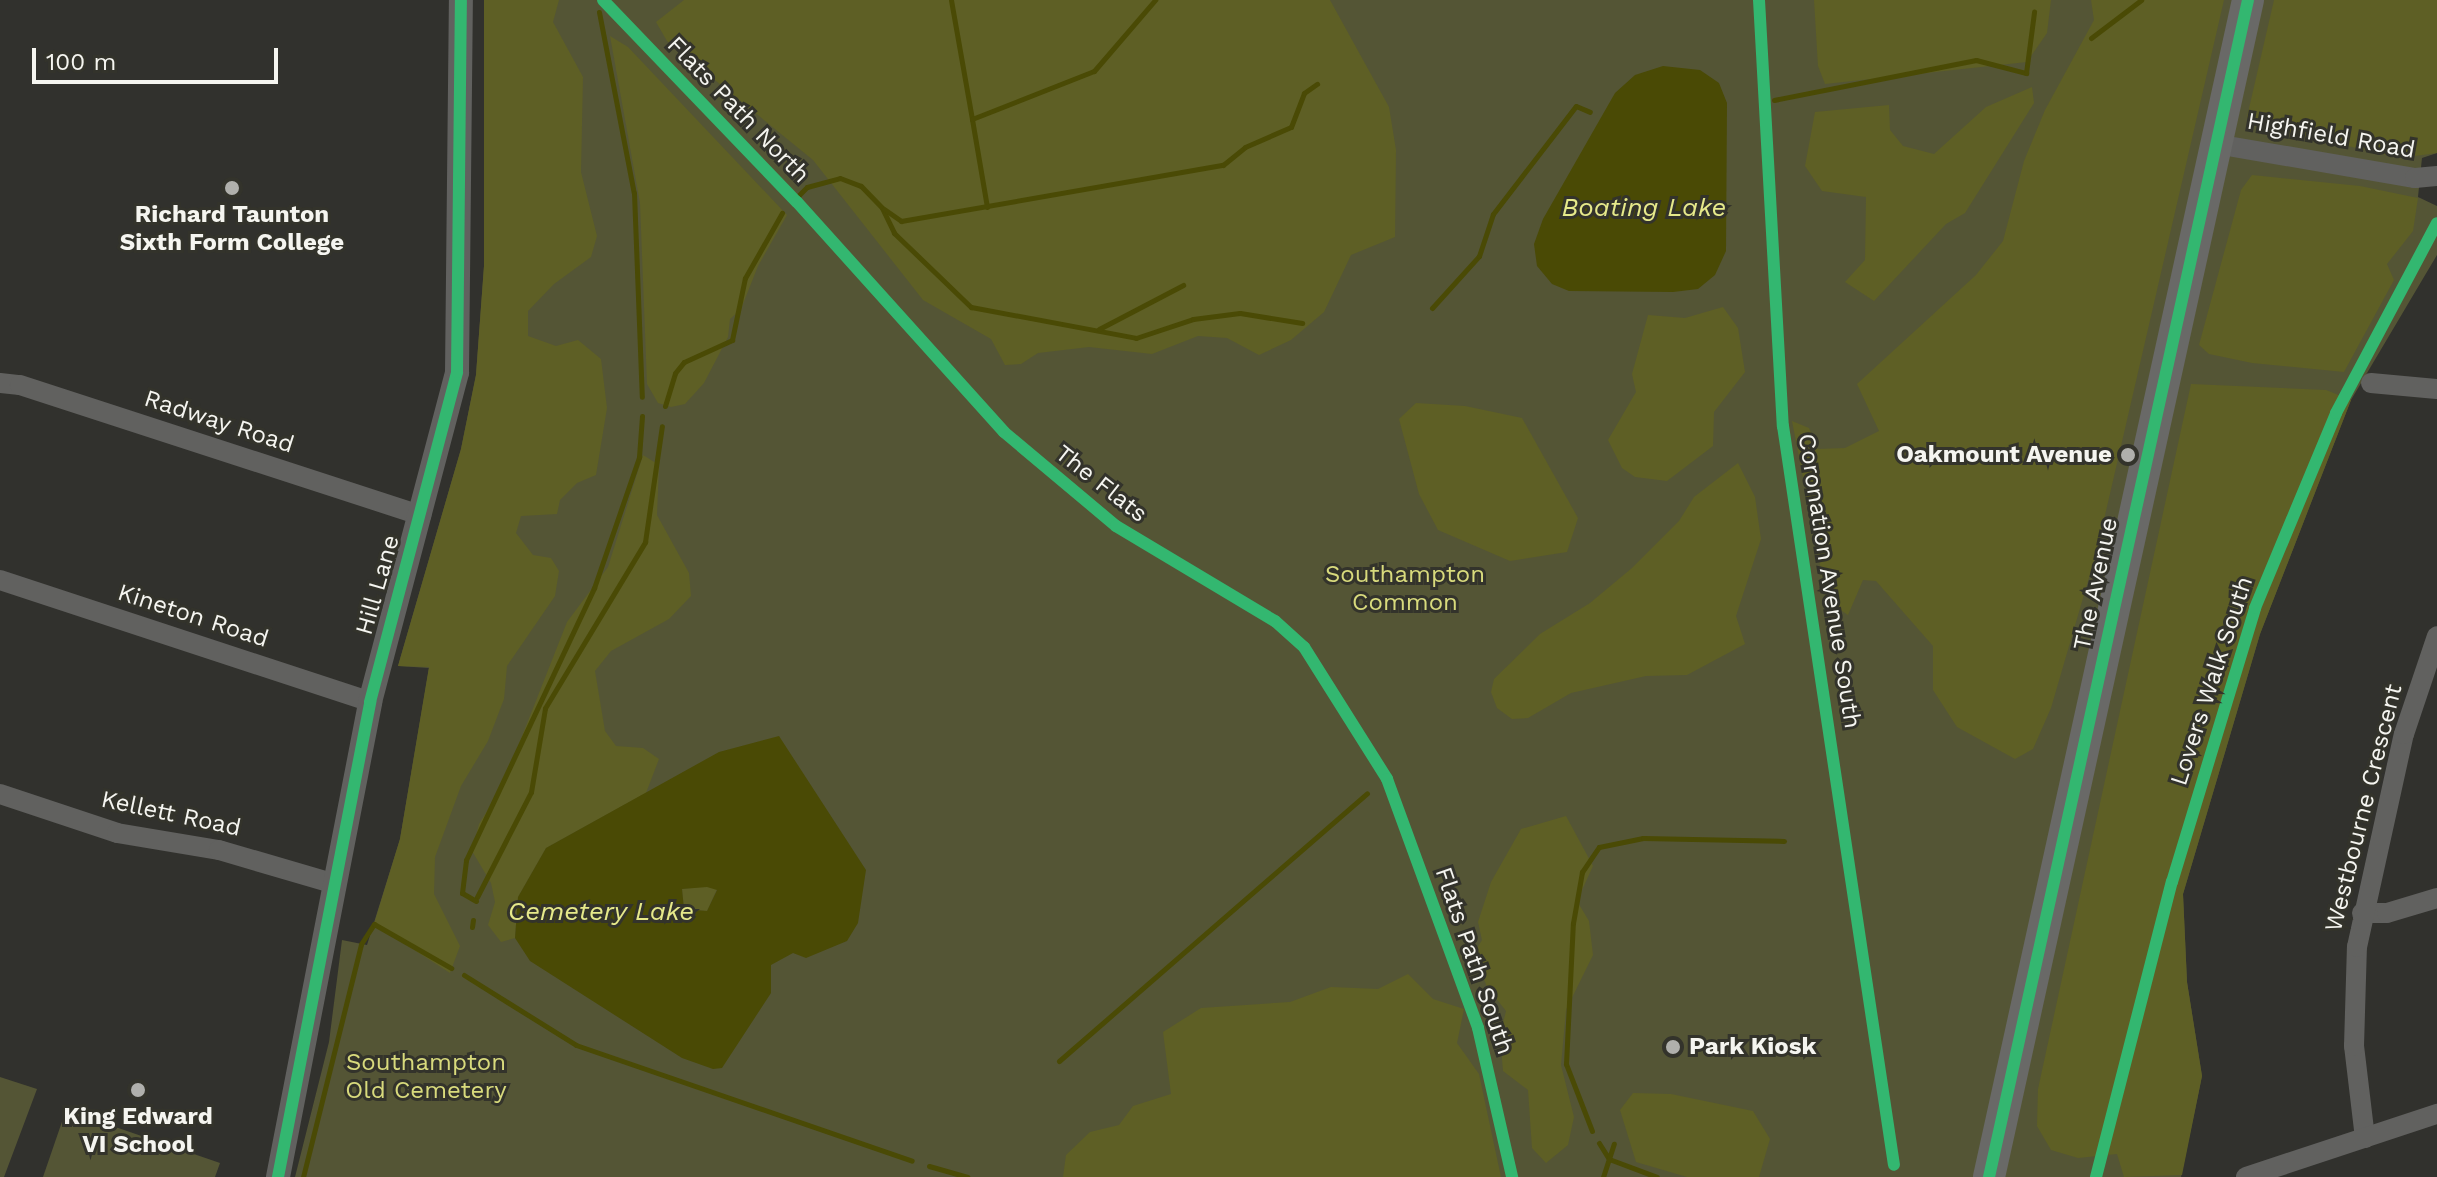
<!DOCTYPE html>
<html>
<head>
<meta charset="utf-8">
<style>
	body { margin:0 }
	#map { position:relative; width:2437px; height:1177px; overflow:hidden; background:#31312d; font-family:"Work Sans",sans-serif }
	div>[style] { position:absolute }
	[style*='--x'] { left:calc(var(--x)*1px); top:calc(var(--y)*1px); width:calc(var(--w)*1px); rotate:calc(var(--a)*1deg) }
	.green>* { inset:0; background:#545535 }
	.forest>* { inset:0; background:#5e5f25 }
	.water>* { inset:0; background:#4a4a05 }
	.stream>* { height:5px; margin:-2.5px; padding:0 2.5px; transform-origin:2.5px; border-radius:2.5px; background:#4a4a05 }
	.minor>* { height:20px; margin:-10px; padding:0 10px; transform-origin:10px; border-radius:10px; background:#61615f }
	.tertiary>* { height:24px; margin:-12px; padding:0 12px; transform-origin:12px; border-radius:12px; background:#61615f }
	.primary>* { height:32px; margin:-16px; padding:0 16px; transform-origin:16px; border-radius:16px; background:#696967 }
	.cycleway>* { height:12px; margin:-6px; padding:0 6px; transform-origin:6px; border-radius:6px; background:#33b770 }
	.dots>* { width:22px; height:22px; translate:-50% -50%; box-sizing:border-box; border:4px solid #33332b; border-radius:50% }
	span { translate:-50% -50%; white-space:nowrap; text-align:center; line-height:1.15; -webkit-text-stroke:6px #33332b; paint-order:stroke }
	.street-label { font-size:24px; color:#f5f5f0 }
	.poi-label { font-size:24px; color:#f5f5f0; font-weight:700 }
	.right { translate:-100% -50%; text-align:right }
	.left { translate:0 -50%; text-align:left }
	.park-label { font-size:24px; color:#d8da7c }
	.water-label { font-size:26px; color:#e6e98a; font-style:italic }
	.scale { position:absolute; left:32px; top:48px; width:246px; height:36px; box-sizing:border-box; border:4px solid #f5f5f0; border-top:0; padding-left:10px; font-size:24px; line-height:28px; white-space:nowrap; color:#f5f5f0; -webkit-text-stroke:6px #33332b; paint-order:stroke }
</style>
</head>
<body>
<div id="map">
	<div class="green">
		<i style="clip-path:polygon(484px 0,2437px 0,2437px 153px,2422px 158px,2418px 197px,2437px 206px,2437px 255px,2351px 400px,2260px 634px,2183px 894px,2187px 982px,2202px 1076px,2181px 1177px,295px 1177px,329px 1042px,342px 940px,367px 945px,400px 839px,429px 668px,398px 666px,461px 449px,476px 375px,484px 266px)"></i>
		<i style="clip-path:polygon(0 1077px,37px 1089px,4px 1177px,0 1177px)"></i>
		<i style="clip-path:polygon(66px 1110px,220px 1163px,215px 1177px,43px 1177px)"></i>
	</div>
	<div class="forest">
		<i style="clip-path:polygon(484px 0,559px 0,553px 22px,583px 77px,581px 172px,597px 236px,591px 257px,554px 284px,528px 311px,528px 336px,556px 346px,578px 340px,601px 359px,607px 408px,596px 475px,577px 483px,560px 500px,557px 514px,521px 516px,516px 533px,533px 555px,551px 558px,559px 571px,555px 596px,507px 666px,504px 699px,488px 741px,461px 786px,435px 857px,434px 894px,460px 946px,450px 973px,374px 924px,400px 839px,429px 667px,398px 666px,461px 449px,476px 375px,484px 266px)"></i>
		<i style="clip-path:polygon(684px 0,1330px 0,1389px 107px,1396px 150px,1395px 237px,1351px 255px,1324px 312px,1291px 340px,1259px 355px,1227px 338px,1198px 336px,1152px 354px,1089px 347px,1038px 353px,1021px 364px,1005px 365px,991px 339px,923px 300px,813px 160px,667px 41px,656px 22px)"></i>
		<i style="clip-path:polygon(1814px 0,2051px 0,2047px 33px,2027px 62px,1825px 84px,1818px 66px)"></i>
		<i style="clip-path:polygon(2091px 0,2224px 0,2097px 550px,2051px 708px,2033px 749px,2015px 759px,1957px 727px,1933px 690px,1933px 646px,1876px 581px,1863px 580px,1848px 615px,1827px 601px,1792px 421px,1809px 428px,1818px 449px,1845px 448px,1879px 431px,1857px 384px,1976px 275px,2003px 241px,2024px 161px,2045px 110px,2094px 20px)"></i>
		<i style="clip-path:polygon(2274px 0,2437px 0,2437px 153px,2400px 158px,2252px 124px,2247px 117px)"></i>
		<i style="clip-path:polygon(610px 36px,628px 47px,787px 215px,758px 266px,741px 309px,730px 319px,728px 337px,704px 383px,685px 404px,671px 407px,658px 403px,647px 384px,640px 203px)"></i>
		<i style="clip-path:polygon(2032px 87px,2034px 103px,1965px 213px,1946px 224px,1874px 301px,1845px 282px,1865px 260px,1866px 197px,1822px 191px,1805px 166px,1815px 112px,1889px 105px,1890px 130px,1903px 146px,1934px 154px,1986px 107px)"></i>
		<i style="clip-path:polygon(2252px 175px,2360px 186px,2418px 198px,2413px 231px,2387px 264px,2394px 280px,2344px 372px,2252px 363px,2209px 354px,2199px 345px,2241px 190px)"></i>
		<i style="clip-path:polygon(1723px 307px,1738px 328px,1745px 372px,1714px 412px,1713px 446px,1667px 481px,1635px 477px,1622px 468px,1608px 440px,1636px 392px,1632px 374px,1648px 315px,1685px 318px)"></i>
		<i style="clip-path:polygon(2191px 384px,2326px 390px,2351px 400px,2260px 634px,2183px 894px,2187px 982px,2202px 1076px,2182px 1175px,2124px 1177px,2117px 1154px,2078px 1158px,2051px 1150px,2037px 1126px,2038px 1089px)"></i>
		<i style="clip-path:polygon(1416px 403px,1465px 406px,1522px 418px,1578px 518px,1567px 552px,1510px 561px,1438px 530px,1419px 494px,1399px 419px)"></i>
		<i style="clip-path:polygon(643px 455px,659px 465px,657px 515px,689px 573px,691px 596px,669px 619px,611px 651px,595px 671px,605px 731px,616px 746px,643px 748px,659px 759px,646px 793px,546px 848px,518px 897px,515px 938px,501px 942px,488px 925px,495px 902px,491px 883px,472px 851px,479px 824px,502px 787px,567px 622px,608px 567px)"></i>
		<i style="clip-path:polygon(1738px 463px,1755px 497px,1761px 539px,1736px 616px,1745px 644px,1687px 675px,1646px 676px,1571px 693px,1528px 718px,1512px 719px,1497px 708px,1491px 692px,1494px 679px,1540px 634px,1590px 603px,1632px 568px,1679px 521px,1694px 497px)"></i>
		<i style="clip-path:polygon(1566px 816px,1593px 866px,1577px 901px,1589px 921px,1593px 955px,1566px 1010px,1561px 1065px,1574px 1117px,1568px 1145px,1546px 1163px,1532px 1148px,1528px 1090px,1503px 1071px,1500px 1035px,1506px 1011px,1487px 987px,1474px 953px,1482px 940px,1478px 922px,1491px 882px,1521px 829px)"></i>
		<i style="clip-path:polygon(707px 886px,717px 889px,707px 911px,684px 909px,682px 889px)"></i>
		<i style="clip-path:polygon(1408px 974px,1433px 999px,1464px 1009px,1457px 1043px,1479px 1074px,1501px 1177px,1063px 1177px,1066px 1155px,1090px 1132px,1119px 1125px,1133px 1106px,1171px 1094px,1163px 1032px,1201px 1008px,1290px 1002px,1331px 987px,1378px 989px)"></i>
		<i style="clip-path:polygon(1633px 1093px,1671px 1094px,1753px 1111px,1770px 1139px,1759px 1177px,1687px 1177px,1636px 1162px,1620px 1110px)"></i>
	</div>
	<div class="water">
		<i style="clip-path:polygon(1663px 66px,1700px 70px,1719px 83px,1727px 103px,1726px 251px,1715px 275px,1698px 289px,1673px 292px,1569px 291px,1552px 284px,1537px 266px,1534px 244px,1543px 219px,1615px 93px,1635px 75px)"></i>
		<i style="clip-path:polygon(evenodd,779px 736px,866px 870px,858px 923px,847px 941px,806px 958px,793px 953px,771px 965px,771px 993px,722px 1068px,713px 1069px,682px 1058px,530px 961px,515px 938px,518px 897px,546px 848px,719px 752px,779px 736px,707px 887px,717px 890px,707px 911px,684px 909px,682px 889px,707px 887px)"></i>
	</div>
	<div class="stream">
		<i style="--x:951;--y:0;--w:121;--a:80"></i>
		<i style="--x:599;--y:12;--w:184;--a:79.1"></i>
		<i style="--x:634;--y:193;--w:204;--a:87.8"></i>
		<i style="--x:2091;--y:38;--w:63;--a:-37.2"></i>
		<i style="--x:1774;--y:100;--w:206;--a:-11.2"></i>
		<i style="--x:1976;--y:60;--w:52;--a:14.6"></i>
		<i style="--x:2026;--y:73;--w:62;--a:-82.5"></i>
		<i style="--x:797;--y:197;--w:14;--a:-45"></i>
		<i style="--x:807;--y:187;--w:34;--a:-15"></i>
		<i style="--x:840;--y:178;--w:22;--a:21"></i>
		<i style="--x:861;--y:186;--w:30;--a:46"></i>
		<i style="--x:882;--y:208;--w:28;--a:64"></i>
		<i style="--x:894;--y:233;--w:107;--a:43.9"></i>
		<i style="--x:971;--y:307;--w:168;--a:10.6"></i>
		<i style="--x:1136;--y:338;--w:60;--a:-18.4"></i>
		<i style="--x:1193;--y:319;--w:47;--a:-7.3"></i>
		<i style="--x:1240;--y:313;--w:63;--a:9.2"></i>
		<i style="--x:987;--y:207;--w:89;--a:-99.7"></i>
		<i style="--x:972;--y:119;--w:131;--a:-21.5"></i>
		<i style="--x:1094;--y:71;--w:94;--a:-49.3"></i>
		<i style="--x:884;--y:209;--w:21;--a:35"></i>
		<i style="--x:901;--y:221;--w:327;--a:-9.9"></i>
		<i style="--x:1223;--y:165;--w:28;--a:-39"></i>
		<i style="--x:1245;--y:147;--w:50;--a:-23.5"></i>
		<i style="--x:1291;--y:127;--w:36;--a:-69"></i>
		<i style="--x:1304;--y:93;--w:16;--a:-35"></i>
		<i style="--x:1432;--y:308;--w:70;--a:-47.9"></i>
		<i style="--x:1479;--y:256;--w:44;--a:-71.6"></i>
		<i style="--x:1493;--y:214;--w:136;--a:-52.5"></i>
		<i style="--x:1576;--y:106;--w:15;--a:23"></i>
		<i style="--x:1099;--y:329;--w:95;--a:-27.6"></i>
		<i style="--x:665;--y:406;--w:34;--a:-73"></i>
		<i style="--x:675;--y:373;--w:14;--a:-51"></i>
		<i style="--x:684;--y:362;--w:53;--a:-24.6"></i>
		<i style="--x:732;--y:340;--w:63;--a:-78.2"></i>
		<i style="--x:745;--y:278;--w:75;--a:-60.4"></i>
		<i style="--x:477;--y:897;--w:118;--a:-62.8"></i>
		<i style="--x:531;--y:792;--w:85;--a:-80.5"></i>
		<i style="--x:545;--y:708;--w:194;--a:-58.9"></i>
		<i style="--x:645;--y:542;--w:117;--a:-81.7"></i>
		<i style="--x:476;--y:901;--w:16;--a:-150"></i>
		<i style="--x:462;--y:893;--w:33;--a:-83"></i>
		<i style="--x:466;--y:860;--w:301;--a:-64.8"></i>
		<i style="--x:594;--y:588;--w:139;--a:-71"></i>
		<i style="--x:639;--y:457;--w:41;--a:-85.8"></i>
		<i style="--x:472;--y:927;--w:7;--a:-82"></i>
		<i style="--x:464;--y:975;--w:132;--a:32"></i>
		<i style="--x:576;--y:1045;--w:355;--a:19"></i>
		<i style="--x:1059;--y:1061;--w:408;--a:-41"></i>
		<i style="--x:1592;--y:1131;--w:72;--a:-111.2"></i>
		<i style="--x:1566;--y:1064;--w:141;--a:-87.2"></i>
		<i style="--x:1573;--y:923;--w:52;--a:-80"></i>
		<i style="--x:1582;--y:872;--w:30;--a:-56"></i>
		<i style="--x:1599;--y:847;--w:45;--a:-11.6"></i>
		<i style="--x:1643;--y:838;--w:141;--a:1.2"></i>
		<i style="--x:1599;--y:1143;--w:19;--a:58"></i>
		<i style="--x:1609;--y:1159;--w:51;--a:20.6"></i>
		<i style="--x:929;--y:1166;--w:40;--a:16"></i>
		<i style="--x:303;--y:1177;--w:240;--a:-76"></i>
		<i style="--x:361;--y:944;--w:24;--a:-57"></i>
		<i style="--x:374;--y:924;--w:89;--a:29.7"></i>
		<i style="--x:1603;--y:1177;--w:35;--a:-72"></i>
	</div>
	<div class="minor">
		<i style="--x:2216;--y:144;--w:202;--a:9.7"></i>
		<i style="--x:2415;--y:178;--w:22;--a:-5"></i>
		<i style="--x:0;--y:383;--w:20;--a:6"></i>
		<i style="--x:20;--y:385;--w:422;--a:18"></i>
		<i style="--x:2371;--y:383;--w:66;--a:5.2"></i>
		<i style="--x:0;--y:580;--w:390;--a:18.2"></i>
		<i style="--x:0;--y:794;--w:123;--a:18.4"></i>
		<i style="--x:117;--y:833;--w:103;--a:9.5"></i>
		<i style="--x:219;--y:850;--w:118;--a:16.3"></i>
		<i style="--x:2362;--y:913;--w:25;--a:0"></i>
		<i style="--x:2387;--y:913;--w:52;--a:-16.7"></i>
		<i style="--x:2365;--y:1138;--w:93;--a:-96.8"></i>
		<i style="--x:2354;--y:1046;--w:99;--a:-88.3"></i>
		<i style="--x:2357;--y:947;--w:218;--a:-77.6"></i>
		<i style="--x:2404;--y:734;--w:103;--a:-71.4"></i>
		<i style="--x:2246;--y:1177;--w:201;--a:-18.3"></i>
	</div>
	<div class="tertiary">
		<i style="--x:278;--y:1177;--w:484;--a:-79"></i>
		<i style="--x:370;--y:702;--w:341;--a:-75.2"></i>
		<i style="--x:457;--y:372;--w:372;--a:-89.4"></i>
	</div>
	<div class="primary">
		<i style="--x:1989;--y:1177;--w:1205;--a:-77.59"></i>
	</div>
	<div class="cycleway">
		<i style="--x:603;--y:0;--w:280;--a:46.2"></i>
		<i style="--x:797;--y:202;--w:309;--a:48"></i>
		<i style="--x:1004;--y:432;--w:146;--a:40"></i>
		<i style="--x:1116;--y:526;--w:185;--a:30.9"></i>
		<i style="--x:1275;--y:621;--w:39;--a:42"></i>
		<i style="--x:1304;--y:647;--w:156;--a:57.8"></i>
		<i style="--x:1387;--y:779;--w:265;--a:69.9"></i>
		<i style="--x:1478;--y:1028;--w:153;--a:77.1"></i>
		<i style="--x:1759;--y:0;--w:427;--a:86.8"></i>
		<i style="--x:1783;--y:426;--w:747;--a:81.46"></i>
		<i style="--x:278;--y:1177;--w:484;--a:-79"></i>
		<i style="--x:370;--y:702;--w:341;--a:-75.2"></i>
		<i style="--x:457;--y:372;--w:372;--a:-89.4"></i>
		<i style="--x:1989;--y:1177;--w:1205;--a:-77.59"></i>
		<i style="--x:2096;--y:1177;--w:305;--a:-75.6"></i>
		<i style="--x:2172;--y:882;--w:286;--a:-73.1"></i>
		<i style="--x:2255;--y:608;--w:211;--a:-67.4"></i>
		<i style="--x:2336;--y:413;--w:215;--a:-62"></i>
	</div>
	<div class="dots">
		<i style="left:232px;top:188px;background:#b0b0ac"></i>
		<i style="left:2128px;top:455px;background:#b0b0ac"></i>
		<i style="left:1673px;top:1047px;background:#b0b0ac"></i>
		<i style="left:138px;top:1090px;background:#b0b0ac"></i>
	</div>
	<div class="street-label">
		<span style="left:738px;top:110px;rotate:46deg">Flats Path North</span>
		<span style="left:2331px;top:136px;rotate:10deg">Highfield Road</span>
		<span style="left:219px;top:422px;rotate:18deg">Radway Road</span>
		<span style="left:1101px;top:484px;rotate:38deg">The Flats</span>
		<span style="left:1829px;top:581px;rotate:81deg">Coronation Avenue South</span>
		<span style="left:2096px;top:584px;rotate:-78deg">The Avenue</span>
		<span style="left:378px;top:585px;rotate:-74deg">Hill Lane</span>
		<span style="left:193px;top:616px;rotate:18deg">Kineton Road</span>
		<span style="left:2212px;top:681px;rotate:-72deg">Lovers Walk South</span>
		<span style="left:2364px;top:808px;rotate:-76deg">Westbourne Crescent</span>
		<span style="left:171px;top:814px;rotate:12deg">Kellett Road</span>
		<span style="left:1474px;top:961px;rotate:71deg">Flats Path South</span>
	</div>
	<div class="poi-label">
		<span style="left:232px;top:229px">Richard Taunton<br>Sixth Form College</span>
		<span class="right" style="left:2112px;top:455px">Oakmount Avenue</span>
		<span class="left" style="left:1689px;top:1047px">Park Kiosk</span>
		<span style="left:138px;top:1131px">King Edward<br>VI School</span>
	</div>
	<div class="park-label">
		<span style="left:1405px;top:589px">Southampton<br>Common</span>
		<span style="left:426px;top:1077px">Southampton<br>Old Cemetery</span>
	</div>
	<div class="water-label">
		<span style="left:1644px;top:208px">Boating Lake</span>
		<span style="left:601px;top:912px">Cemetery Lake</span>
	</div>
	<div class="scale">100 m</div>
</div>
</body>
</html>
